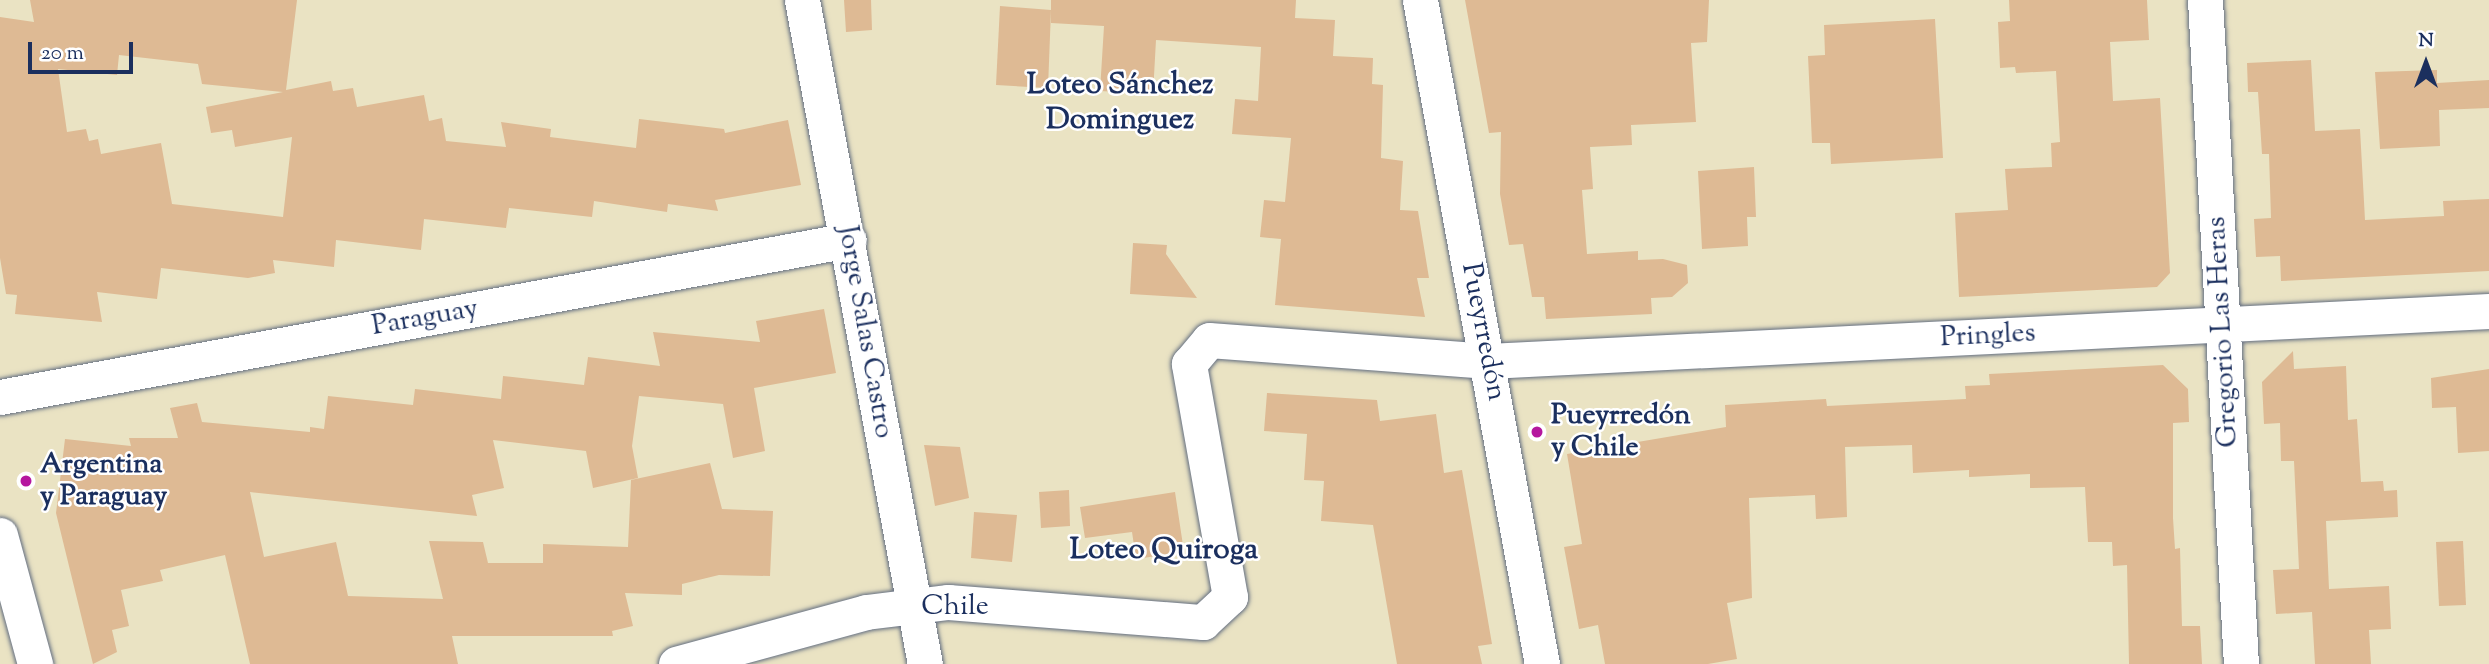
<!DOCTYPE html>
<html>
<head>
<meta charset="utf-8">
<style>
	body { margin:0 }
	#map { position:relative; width:2489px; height:664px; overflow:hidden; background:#eae3c3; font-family:"Sorts Mill Goudy",serif }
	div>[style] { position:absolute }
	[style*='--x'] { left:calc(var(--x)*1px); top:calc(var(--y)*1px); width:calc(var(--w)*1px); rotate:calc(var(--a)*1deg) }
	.building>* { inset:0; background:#deba94 }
	.roads { filter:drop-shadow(0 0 2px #636e81) drop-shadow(0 0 2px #636e81) }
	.minor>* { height:35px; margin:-17.5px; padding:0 17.5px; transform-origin:17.5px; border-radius:17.5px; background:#fff }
	.dots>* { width:19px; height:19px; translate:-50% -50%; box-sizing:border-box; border:4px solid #fff; border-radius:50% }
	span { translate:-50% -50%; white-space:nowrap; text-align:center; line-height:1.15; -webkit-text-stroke:5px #fff; paint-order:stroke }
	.street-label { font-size:28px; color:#1b2f5e }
	.poi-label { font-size:28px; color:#1b2f5e; font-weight:700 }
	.left { translate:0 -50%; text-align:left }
	.neighbourhood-label { font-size:30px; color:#1b2f5e; font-weight:700 }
	.north { position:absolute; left:2391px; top:28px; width:70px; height:70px; -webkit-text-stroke:5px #fff; paint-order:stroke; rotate:0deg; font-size:19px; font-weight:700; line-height:28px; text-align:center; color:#1b2f5e }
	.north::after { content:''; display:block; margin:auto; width:24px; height:32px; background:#1b2f5e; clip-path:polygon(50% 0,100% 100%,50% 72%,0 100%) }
	.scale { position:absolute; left:28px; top:42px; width:105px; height:32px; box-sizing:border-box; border:4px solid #1b2f5e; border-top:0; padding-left:9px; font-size:21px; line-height:24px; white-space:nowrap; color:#1b2f5e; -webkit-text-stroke:5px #fff; paint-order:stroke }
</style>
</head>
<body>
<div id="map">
	<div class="building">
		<i style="clip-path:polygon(evenodd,30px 0,297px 0,286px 90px,331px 81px,333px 91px,353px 88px,357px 107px,424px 95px,429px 121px,442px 118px,446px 141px,506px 147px,501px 122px,551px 129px,550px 137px,636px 148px,639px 119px,724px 129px,725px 133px,788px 120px,801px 185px,715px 200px,718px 211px,668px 204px,667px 212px,594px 201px,592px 217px,509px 208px,506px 228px,424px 219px,421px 250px,336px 240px,334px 267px,273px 260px,275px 273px,248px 278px,161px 268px,157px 299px,97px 292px,102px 322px,15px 314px,17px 295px,6px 294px,0 258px,0 17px,34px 22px,30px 0,119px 55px,198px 64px,202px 84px,283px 92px,206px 107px,211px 133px,232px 130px,235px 147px,292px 137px,283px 217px,172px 204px,161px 143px,101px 154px,98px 139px,89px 141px,86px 129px,67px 132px,58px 69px,117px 75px,119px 55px)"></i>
		<i style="clip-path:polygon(844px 0,871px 0,872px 30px,846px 32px)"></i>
		<i style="clip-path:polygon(1051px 0,1296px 0,1295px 18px,1335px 20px,1333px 56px,1373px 58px,1372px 84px,1383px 85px,1381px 158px,1403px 161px,1400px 210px,1418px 211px,1429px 278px,1417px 278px,1425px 317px,1275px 305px,1281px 239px,1260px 237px,1264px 200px,1285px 202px,1291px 138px,1232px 134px,1235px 99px,1258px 101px,1261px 47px,1156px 40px,1153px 94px,1100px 91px,1104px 26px,1051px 23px)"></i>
		<i style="clip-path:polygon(1465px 0,1709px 0,1707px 42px,1691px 43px,1696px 122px,1631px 125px,1632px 145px,1590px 147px,1593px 189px,1582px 190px,1587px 254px,1638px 251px,1638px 260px,1663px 259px,1687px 265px,1688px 283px,1672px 297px,1651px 298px,1652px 314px,1546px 319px,1544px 297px,1532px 297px,1523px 244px,1509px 245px,1500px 194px,1501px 132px,1489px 133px)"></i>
		<i style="clip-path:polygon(2009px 0,2147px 0,2149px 40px,2110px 42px,2113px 101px,2160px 98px,2170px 273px,2157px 287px,1959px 297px,1955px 213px,2008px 210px,2005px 169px,2052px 167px,2051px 143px,2060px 142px,2056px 71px,2016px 73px,2015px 67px,2000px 68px,1998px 22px,2010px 21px)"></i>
		<i style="clip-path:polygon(1000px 6px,1051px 10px,1048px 88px,996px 85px)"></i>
		<i style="clip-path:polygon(1935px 19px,1943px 158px,1831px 164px,1830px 143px,1812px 143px,1808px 56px,1825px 55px,1824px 25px)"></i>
		<i style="clip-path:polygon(2311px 60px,2315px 131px,2360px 129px,2365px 220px,2444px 216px,2443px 201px,2489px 199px,2489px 271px,2281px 281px,2280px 256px,2256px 257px,2254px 219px,2271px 218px,2269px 154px,2262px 154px,2258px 92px,2248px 92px,2247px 63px)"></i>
		<i style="clip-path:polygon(2437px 70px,2437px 83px,2489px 80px,2489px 108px,2439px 110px,2440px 146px,2380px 149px,2375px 72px)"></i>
		<i style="clip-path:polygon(1754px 167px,1756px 217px,1747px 217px,1748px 246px,1702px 249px,1698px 171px)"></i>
		<i style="clip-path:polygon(1133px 243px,1167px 245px,1166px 254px,1197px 298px,1130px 294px)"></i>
		<i style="clip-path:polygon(824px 309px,836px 373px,754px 388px,765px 451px,733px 458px,723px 404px,639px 396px,632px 446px,638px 478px,593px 488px,586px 451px,493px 440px,504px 488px,472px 495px,477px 516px,250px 492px,264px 557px,336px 542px,348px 596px,443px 599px,429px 541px,483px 542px,488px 563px,543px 563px,543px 544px,628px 547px,631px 480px,710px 463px,722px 509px,773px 511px,770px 576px,719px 575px,682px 584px,682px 595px,625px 593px,633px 626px,612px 631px,613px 636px,452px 636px,458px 664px,250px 664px,225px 555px,160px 570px,163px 581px,121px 590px,129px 626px,112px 630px,117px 652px,93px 664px,56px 513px,65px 439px,131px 446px,129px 438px,178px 438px,170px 408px,197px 403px,202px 422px,310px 432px,310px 427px,324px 429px,328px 396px,413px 405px,415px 389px,501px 399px,503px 376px,584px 385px,588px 357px,660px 366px,653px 332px,760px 342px,756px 321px)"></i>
		<i style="clip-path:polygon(2293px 351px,2294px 369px,2346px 366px,2348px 420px,2357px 419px,2361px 482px,2383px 481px,2384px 491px,2397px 490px,2398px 517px,2326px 521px,2329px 589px,2389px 586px,2391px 629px,2369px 630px,2371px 664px,2315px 664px,2312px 612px,2276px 614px,2273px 570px,2299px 569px,2294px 461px,2281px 461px,2280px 423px,2264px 424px,2262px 382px)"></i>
		<i style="clip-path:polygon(2163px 365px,2188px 389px,2189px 422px,2173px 423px,2173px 518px,2175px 549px,2180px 548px,2182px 626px,2200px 626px,2202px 664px,2129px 664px,2127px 565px,2113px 566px,2112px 542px,2088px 542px,2085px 487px,2030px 488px,2030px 474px,1969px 477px,1969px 470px,1913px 473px,1912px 445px,1845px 447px,1847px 517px,1816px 519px,1815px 495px,1749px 498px,1752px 598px,1727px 603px,1737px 659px,1708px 664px,1605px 664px,1598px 625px,1579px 629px,1564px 547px,1582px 544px,1567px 454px,1726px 427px,1725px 405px,1826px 399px,1827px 406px,1966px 399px,1965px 386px,1990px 385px,1989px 374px)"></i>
		<i style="clip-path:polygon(2489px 369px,2489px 451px,2458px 453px,2456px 407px,2432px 408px,2431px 378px)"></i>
		<i style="clip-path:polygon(1267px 393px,1377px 400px,1380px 421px,1436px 414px,1444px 473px,1462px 470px,1492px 644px,1478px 646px,1482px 664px,1397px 664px,1373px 525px,1321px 521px,1324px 481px,1304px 480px,1307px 434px,1264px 431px)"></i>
		<i style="clip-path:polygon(924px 445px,960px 447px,969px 498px,935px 506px)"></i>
		<i style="clip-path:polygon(1069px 490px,1070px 526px,1041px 528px,1039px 492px)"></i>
		<i style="clip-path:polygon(1175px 492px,1184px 552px,1136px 559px,1132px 532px,1085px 538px,1080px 507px)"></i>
		<i style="clip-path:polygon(974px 512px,1017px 515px,1012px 562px,971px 558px)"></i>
		<i style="clip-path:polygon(2463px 541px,2466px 605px,2439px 606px,2436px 542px)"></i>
	</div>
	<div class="roads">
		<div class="minor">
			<i style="--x:802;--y:0;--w:675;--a:79.51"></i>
			<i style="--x:1420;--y:0;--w:675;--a:79.59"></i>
			<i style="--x:2205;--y:0;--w:665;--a:86.9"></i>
			<i style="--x:0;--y:397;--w:863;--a:-10.48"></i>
			<i style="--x:0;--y:535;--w:134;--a:74.8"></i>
			<i style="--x:676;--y:664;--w:197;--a:-15.3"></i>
			<i style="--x:866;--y:612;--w:83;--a:-7"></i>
			<i style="--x:948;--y:602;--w:256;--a:4.5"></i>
			<i style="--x:1203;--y:622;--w:37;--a:-43"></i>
			<i style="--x:1230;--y:597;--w:237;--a:-100"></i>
			<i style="--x:1189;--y:364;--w:31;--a:-50"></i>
			<i style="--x:1209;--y:340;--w:280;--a:4.3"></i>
			<i style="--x:1488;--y:361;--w:1002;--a:-2.86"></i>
		</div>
	</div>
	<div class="dots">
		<i style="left:1537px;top:432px;background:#b5179e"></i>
		<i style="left:26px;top:481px;background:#b5179e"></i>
	</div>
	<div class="street-label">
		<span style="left:425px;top:318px;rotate:-10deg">Paraguay</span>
		<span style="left:865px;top:332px;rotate:80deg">Jorge Salas Castro</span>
		<span style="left:1483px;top:332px;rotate:79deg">Pueyrredón</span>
		<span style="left:2223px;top:332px;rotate:-93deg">Gregorio Las Heras</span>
		<span style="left:1988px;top:336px;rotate:-3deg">Pringles</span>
		<span style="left:955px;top:607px">Chile</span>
	</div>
	<div class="poi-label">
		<span class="left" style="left:1551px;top:432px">Pueyrredón<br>y Chile</span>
		<span class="left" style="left:40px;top:481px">Argentina<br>y Paraguay</span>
	</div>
	<div class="neighbourhood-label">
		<span style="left:1120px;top:103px">Loteo Sánchez<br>Dominguez</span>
		<span style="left:1164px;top:551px">Loteo Quiroga</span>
	</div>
	<div class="north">N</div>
	<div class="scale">20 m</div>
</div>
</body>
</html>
